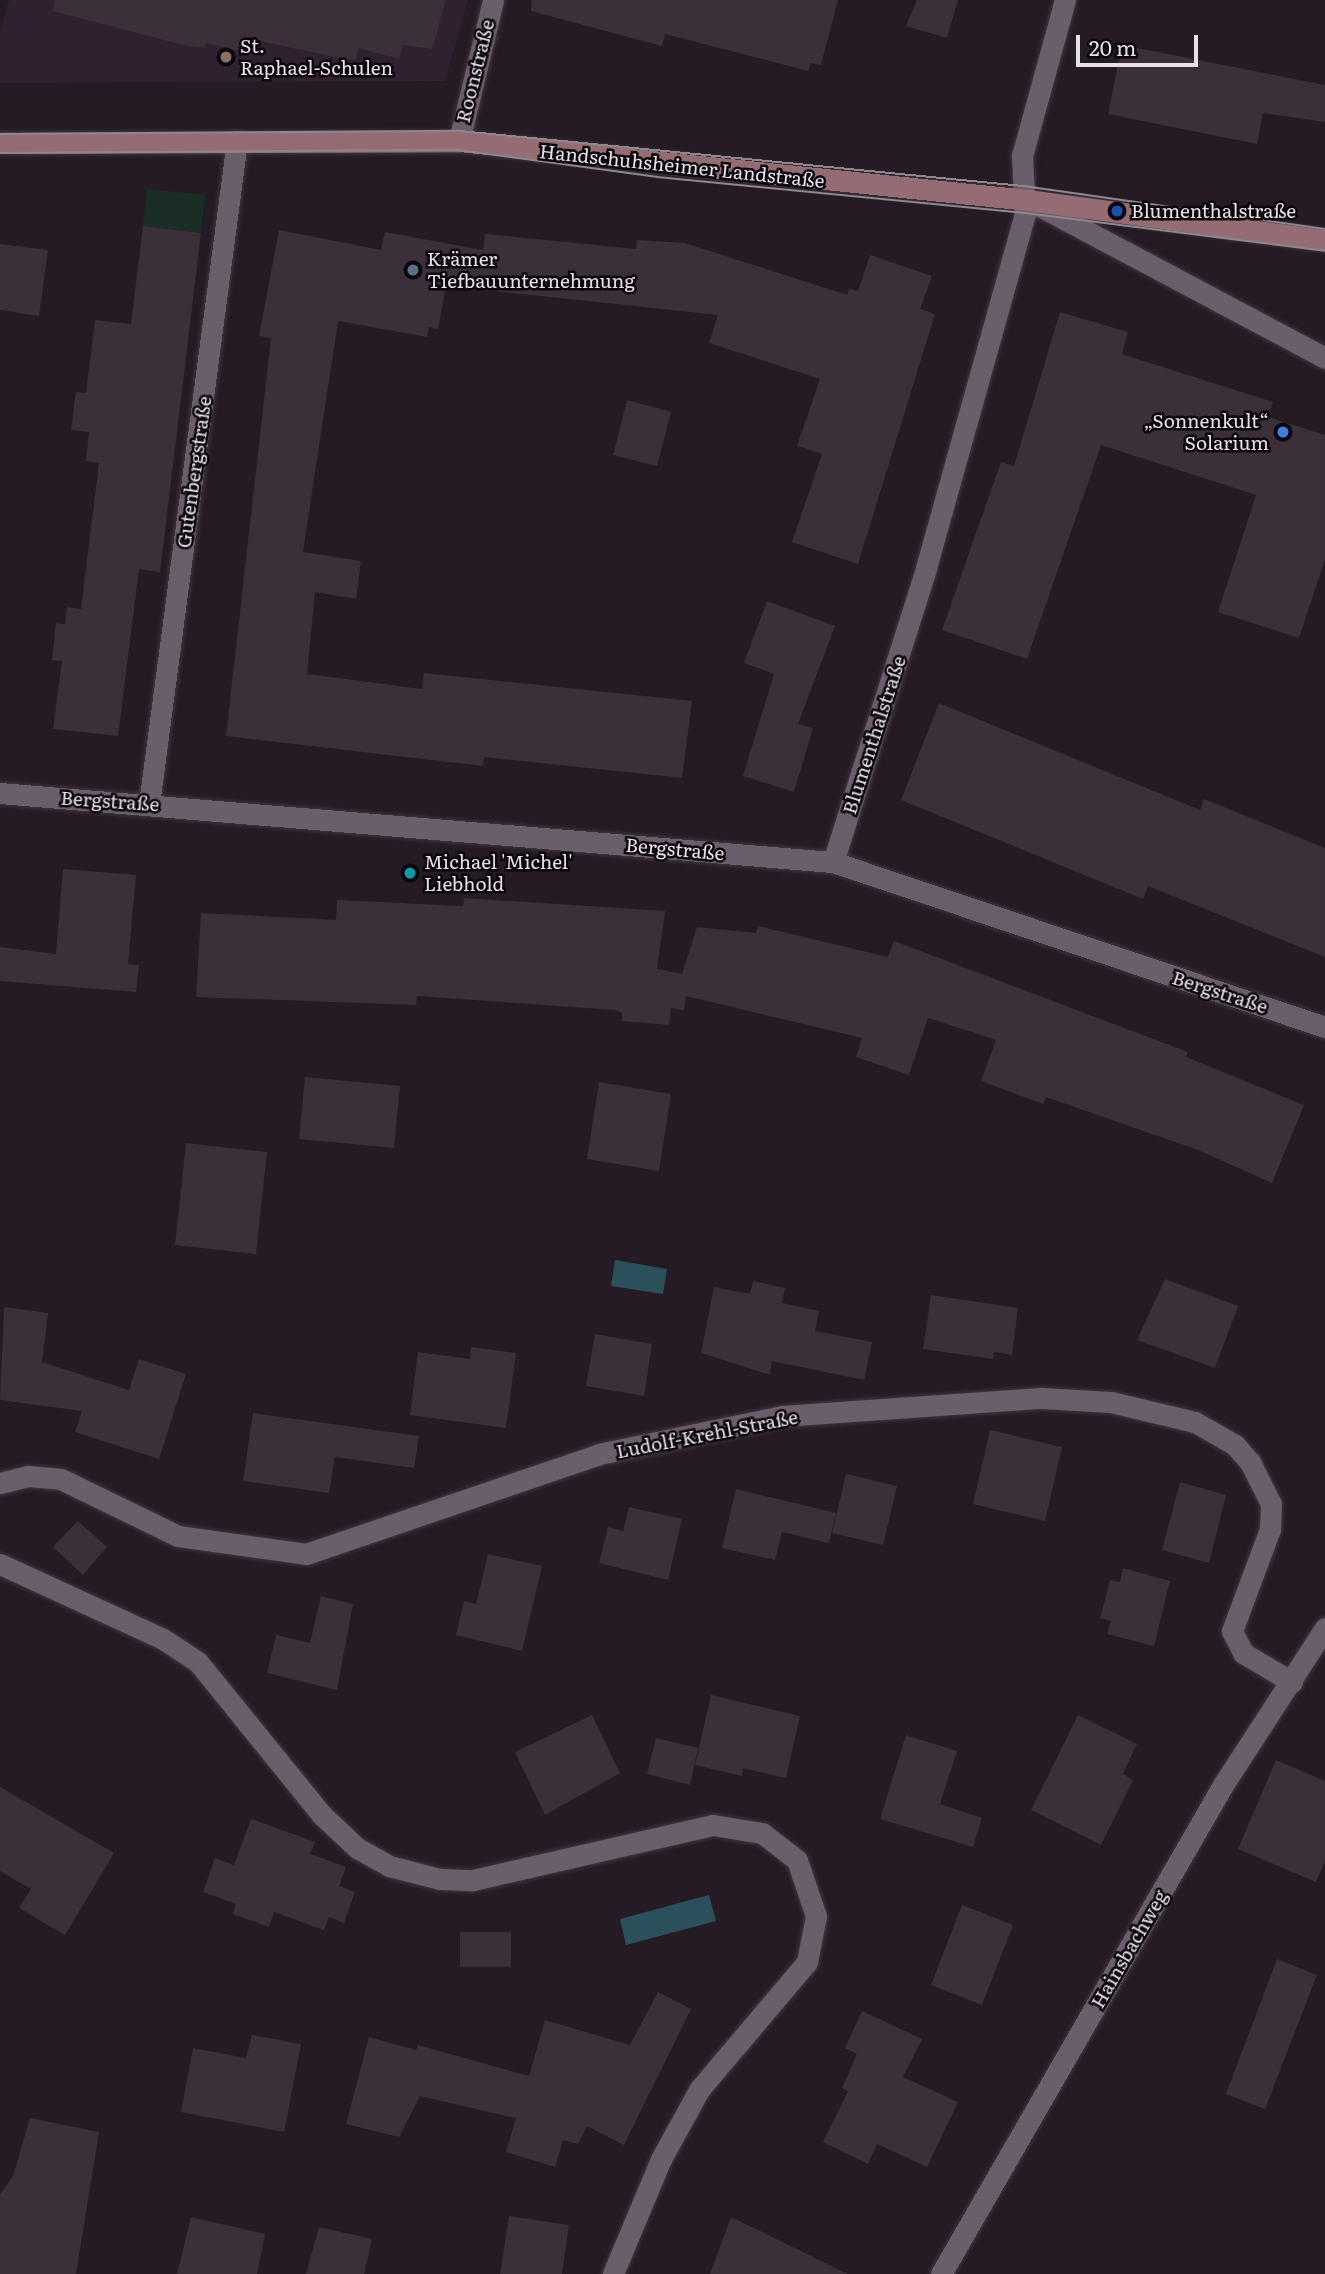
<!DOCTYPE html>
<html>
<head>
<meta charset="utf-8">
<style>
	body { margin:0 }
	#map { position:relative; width:1325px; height:2274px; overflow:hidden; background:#251b25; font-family:Literata,serif }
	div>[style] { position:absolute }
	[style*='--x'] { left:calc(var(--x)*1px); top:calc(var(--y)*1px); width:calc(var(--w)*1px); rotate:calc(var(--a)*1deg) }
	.built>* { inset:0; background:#2f2130 }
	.green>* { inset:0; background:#1a2e25 }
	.water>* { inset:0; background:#2b505b }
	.building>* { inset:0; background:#3b2f39 }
	.roads { filter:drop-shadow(0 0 2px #3e363e) drop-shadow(0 0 2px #3e363e) }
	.street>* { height:21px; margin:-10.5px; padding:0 10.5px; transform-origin:10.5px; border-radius:10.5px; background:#6a5e6a }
	.secondary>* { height:21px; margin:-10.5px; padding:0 10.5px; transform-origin:10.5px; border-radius:10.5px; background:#956c74 }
	.tram>* { height:2px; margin:-1px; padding:0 1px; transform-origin:1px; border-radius:1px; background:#8e878f }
	.dots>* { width:19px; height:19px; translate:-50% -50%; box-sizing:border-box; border:4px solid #0b070c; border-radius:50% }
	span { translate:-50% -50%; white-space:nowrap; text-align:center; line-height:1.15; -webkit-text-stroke:5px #0b070c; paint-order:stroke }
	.poi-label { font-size:19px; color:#e6e0e7 }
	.left { translate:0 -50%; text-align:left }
	.right { translate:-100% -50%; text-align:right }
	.street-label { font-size:19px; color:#e6e0e7 }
	.scale { position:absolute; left:1076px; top:35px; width:122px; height:32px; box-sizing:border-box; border:4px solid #e6e0e7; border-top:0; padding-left:9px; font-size:21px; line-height:24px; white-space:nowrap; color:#e6e0e7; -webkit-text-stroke:5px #0b070c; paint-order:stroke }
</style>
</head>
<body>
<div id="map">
	<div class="built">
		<i style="clip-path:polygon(9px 0,468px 0,445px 81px,0 83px,0 33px)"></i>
	</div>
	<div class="green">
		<i style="clip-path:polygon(147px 189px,205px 195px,201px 233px,143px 226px)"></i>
	</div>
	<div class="water">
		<i style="clip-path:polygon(615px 1260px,667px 1269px,663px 1294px,611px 1286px)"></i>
		<i style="clip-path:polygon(709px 1895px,716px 1921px,626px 1945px,620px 1919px)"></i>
	</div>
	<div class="building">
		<i style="clip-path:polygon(55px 0,446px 0,432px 49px,403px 45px,399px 59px,358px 48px,356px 59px,348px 60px,260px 41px,252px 54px,206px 43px,205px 48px,183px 45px,53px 11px)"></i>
		<i style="clip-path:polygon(532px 0,838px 0,821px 65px,811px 63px,808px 71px,665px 34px,662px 46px,531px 11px)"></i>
		<i style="clip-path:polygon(917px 0,958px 0,947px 38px,906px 26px)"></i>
		<i style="clip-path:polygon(1122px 45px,1325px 85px,1325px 122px,1263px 113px,1257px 144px,1108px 114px)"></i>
		<i style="clip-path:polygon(143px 226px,201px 233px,160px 572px,139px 569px,118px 736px,53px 729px,62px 661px,52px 660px,56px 623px,65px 624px,67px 607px,81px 609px,99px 463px,86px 461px,89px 432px,71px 430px,76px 392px,86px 393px,95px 320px,131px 324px)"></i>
		<i style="clip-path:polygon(279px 230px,381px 250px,385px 232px,483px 250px,485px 234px,636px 249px,637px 240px,685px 243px,847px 295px,849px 289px,858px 291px,870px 255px,932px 276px,920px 309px,935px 314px,858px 564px,792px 542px,822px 454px,797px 446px,820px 379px,709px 343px,718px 315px,446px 286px,438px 329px,429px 327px,427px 337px,338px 321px,303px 552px,361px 561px,356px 599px,315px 592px,307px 674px,422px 689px,424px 673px,692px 701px,682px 778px,484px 757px,483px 766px,226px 736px,271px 338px,259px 336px)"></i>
		<i style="clip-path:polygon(0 244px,48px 250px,39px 316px,0 310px)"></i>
		<i style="clip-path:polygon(1060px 312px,1128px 332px,1122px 354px,1273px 402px,1268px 417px,1325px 435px,1325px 559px,1299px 638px,1218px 612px,1256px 495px,1101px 445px,1027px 659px,942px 630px,1001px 462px,1014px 466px)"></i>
		<i style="clip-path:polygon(627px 400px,671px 412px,657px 466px,613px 455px)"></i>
		<i style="clip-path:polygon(767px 601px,835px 626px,798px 724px,813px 728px,794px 792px,743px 776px,774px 674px,744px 663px)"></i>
		<i style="clip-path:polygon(939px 703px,1200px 810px,1204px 799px,1325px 848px,1325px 957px,1148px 886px,1143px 899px,901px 800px)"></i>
		<i style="clip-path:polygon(63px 869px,136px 875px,128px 964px,139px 965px,136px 992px,0 981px,0 947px,56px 954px)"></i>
		<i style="clip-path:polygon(464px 898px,665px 911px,657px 969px,682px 974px,697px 927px,756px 933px,758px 926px,888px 957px,894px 941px,1188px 1052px,1186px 1057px,1304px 1105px,1272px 1183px,1198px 1150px,1046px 1097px,1043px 1104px,981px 1081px,996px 1040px,928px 1018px,909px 1075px,856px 1057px,862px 1038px,686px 996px,684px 1010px,671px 1008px,669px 1025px,622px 1021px,622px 1013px,615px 1010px,417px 996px,416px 1005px,196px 997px,201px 913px,336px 920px,337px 900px,463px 906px)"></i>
		<i style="clip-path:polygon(305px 1077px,400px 1086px,394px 1148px,299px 1139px)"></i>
		<i style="clip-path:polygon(599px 1082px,671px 1094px,659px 1171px,587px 1159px)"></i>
		<i style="clip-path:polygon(186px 1143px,267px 1152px,256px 1254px,175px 1245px)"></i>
		<i style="clip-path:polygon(1165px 1279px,1238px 1306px,1215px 1368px,1137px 1340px)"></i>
		<i style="clip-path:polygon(753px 1281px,785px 1288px,782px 1303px,819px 1311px,815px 1331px,872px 1342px,864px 1380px,772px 1361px,770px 1375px,701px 1353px,714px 1287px,750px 1294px)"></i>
		<i style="clip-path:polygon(931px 1295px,1018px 1308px,1012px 1355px,994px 1352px,993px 1359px,923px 1349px)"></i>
		<i style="clip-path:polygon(4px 1307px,48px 1313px,42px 1362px,129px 1390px,139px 1359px,186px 1374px,159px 1459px,75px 1432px,82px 1411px,0 1400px)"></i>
		<i style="clip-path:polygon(595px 1334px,652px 1344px,644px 1396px,586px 1386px)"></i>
		<i style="clip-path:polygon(471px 1347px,516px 1353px,506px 1428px,410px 1415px,418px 1352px,470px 1359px)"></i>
		<i style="clip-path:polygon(253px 1413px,419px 1436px,414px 1468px,335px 1457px,329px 1493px,243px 1481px)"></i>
		<i style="clip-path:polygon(990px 1430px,1062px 1447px,1045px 1521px,973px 1504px)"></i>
		<i style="clip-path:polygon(846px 1474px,897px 1486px,883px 1545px,832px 1533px)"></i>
		<i style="clip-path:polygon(1180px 1482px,1226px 1495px,1209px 1563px,1162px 1550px)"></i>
		<i style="clip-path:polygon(736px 1489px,836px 1513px,829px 1543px,782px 1532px,775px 1560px,722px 1548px)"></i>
		<i style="clip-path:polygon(629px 1507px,682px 1519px,668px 1580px,599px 1563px,608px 1527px,623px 1531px)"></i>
		<i style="clip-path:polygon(78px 1521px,107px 1547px,83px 1575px,53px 1547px)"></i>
		<i style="clip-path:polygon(488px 1554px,542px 1566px,522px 1651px,456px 1635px,464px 1601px,476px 1604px)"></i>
		<i style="clip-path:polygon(1123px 1568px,1170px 1581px,1154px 1646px,1107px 1634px,1111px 1621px,1100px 1618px,1110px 1580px,1120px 1582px)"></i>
		<i style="clip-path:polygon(321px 1596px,353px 1604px,337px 1690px,267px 1673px,276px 1635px,310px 1643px)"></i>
		<i style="clip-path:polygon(711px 1695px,800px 1716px,786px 1778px,743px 1768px,742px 1776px,695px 1765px)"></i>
		<i style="clip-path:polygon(592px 1715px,620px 1773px,545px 1815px,515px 1752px)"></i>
		<i style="clip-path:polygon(1078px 1715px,1137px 1744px,1123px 1774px,1133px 1780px,1101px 1845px,1031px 1810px)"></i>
		<i style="clip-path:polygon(906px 1735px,957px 1751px,940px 1804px,982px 1818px,973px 1847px,880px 1819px)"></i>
		<i style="clip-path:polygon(656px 1738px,698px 1748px,690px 1785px,647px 1774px)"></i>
		<i style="clip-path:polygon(1276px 1760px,1325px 1781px,1325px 1861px,1316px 1882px,1238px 1849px)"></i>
		<i style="clip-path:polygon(0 1787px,114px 1853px,65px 1935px,19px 1908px,31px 1889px,0 1871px)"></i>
		<i style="clip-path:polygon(251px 1819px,315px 1842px,310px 1854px,346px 1867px,339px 1886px,355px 1892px,344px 1923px,329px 1917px,324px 1930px,274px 1912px,269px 1927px,233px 1914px,236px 1904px,203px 1892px,215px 1858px,234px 1865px)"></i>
		<i style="clip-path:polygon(962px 1905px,1013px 1925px,982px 2005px,931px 1985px)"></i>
		<i style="clip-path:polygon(460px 1932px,511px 1932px,511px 1967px,460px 1967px)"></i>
		<i style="clip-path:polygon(1277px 1959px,1317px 1975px,1265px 2109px,1226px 2094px)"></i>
		<i style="clip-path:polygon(658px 1992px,691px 2009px,624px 2145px,587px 2126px,578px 2144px,563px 2140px,555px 2167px,506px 2152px,516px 2118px,420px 2096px,399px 2137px,346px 2124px,369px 2037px,416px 2050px,418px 2045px,529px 2076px,545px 2020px,630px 2045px)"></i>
		<i style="clip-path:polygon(862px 2011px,922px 2039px,903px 2077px,958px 2102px,927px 2167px,877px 2144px,868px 2164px,823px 2142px,848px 2091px,842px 2088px,857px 2054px,845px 2048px)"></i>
		<i style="clip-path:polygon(252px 2035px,301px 2044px,284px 2132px,181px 2112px,193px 2048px,246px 2058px)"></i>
		<i style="clip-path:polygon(30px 2118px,99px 2132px,76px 2274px,0 2274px,0 2194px,13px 2176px)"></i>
		<i style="clip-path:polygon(509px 2216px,569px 2225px,562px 2274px,500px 2274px)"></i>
		<i style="clip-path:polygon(191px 2217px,265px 2234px,257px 2274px,177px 2274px)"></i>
		<i style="clip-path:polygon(731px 2217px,848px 2274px,710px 2274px)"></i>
		<i style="clip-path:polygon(319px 2227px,372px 2239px,364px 2274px,306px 2274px)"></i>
	</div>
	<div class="roads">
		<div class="street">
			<i style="--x:459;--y:141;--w:145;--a:-76.4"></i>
			<i style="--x:1030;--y:201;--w:334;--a:28"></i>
			<i style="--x:0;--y:793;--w:836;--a:4.74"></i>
			<i style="--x:833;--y:862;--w:519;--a:18.54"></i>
			<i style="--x:149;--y:804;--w:669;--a:-82.44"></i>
			<i style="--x:833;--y:862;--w:308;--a:-72.4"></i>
			<i style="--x:926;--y:568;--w:369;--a:-74.4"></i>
			<i style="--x:1025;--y:213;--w:57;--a:-93"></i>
			<i style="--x:1022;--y:156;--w:162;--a:-74.6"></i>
			<i style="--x:0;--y:1483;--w:29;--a:-14"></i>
			<i style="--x:28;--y:1476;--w:33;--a:5"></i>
			<i style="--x:61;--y:1479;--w:130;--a:26"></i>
			<i style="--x:178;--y:1536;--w:129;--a:8"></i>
			<i style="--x:306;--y:1554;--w:310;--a:-18.8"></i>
			<i style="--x:599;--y:1454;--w:187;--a:-11.7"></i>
			<i style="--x:782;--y:1416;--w:260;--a:-4"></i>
			<i style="--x:1041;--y:1398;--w:70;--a:3.3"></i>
			<i style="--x:1111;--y:1402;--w:86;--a:13.4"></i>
			<i style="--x:1195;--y:1422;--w:46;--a:29.9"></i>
			<i style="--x:1235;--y:1445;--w:23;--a:49"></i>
			<i style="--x:1250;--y:1462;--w:47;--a:63.4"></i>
			<i style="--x:1271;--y:1504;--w:25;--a:92"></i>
			<i style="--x:1270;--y:1529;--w:109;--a:110.4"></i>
			<i style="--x:1232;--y:1631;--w:25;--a:63"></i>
			<i style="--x:1243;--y:1653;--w:57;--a:30.6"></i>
			<i style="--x:0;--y:1564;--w:179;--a:24.7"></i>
			<i style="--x:163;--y:1639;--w:42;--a:33.3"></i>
			<i style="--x:198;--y:1662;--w:197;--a:51"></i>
			<i style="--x:322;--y:1815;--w:48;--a:43.3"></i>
			<i style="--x:357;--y:1848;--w:37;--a:29"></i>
			<i style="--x:389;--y:1866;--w:53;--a:14.3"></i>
			<i style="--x:440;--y:1879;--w:33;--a:2"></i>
			<i style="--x:473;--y:1880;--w:246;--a:-12.9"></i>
			<i style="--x:713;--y:1825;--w:50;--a:9.3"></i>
			<i style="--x:762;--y:1833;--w:44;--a:37.6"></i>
			<i style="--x:797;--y:1860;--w:59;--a:71.3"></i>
			<i style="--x:816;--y:1916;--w:47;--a:101.1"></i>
			<i style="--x:807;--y:1962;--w:167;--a:130.2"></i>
			<i style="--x:699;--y:2090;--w:79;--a:118.8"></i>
			<i style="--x:661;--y:2159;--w:125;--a:112.7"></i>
			<i style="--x:941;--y:2274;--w:564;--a:-60.03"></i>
			<i style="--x:1223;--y:1785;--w:187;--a:-57"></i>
		</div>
		<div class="secondary">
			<i style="--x:0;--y:143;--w:459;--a:-0.2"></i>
			<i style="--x:459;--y:141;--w:572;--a:5.92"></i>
			<i style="--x:1028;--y:200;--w:300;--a:7.7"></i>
		</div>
	</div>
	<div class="tram">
		<i style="--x:0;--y:134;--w:460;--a:-0.4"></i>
		<i style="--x:460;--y:131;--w:566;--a:5.58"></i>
		<i style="--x:1023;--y:186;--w:305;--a:8.1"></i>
		<i style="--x:0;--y:153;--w:458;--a:-0.4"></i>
		<i style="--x:458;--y:150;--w:201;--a:7.7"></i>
		<i style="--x:657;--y:177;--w:370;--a:5.6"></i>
		<i style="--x:1025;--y:213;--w:302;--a:7.2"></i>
	</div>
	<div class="dots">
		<i style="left:226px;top:57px;background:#8d6e63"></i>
		<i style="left:1117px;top:211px;background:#1a4fb4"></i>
		<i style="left:413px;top:270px;background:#5c6f8a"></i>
		<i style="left:1283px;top:432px;background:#3f7fe0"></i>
		<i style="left:410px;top:873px;background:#0f9aa8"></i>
	</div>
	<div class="poi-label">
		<span class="left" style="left:240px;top:57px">St.<br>Raphael-Schulen</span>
		<span class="left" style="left:1131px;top:211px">Blumenthalstraße</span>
		<span class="left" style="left:427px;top:270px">Krämer<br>Tiefbauunternehmung</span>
		<span class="right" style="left:1269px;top:432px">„Sonnenkult“<br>Solarium</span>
		<span class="left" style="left:424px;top:873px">Michael 'Michel'<br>Liebhold</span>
	</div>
	<div class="street-label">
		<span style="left:475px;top:71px;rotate:-76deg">Roonstraße</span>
		<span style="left:682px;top:166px;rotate:6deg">Handschuhsheimer Landstraße</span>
		<span style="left:194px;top:472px;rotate:-82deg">Gutenbergstraße</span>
		<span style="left:874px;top:735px;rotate:-72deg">Blumenthalstraße</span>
		<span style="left:110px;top:801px;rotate:4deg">Bergstraße</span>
		<span style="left:675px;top:849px;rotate:5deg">Bergstraße</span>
		<span style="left:1220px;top:992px;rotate:18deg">Bergstraße</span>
		<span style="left:707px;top:1434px;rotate:-11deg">Ludolf-Krehl-Straße</span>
		<span style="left:1129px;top:1949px;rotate:-60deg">Hainsbachweg</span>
	</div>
	<div class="scale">20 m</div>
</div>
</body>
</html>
